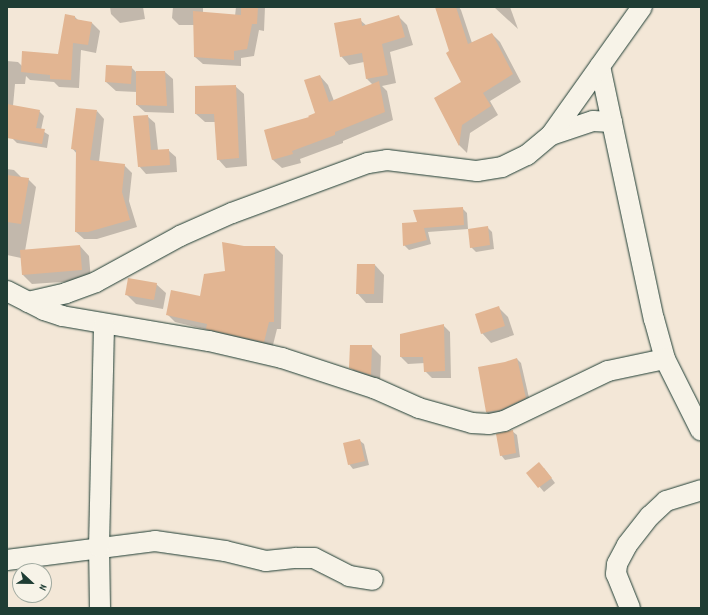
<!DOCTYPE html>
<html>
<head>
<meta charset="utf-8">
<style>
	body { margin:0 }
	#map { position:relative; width:708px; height:615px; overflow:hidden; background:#f3e7d7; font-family:Dekko,sans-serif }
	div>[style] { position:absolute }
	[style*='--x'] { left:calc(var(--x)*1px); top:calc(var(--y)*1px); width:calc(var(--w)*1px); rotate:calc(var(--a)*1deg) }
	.shadow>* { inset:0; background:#0003 }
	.building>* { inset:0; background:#e2b592 }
	.roads { filter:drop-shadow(0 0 1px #1f3d34) drop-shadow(0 0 1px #1f3d34) }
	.street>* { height:20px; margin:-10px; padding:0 10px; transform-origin:10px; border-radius:10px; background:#f7f3e8 }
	span { translate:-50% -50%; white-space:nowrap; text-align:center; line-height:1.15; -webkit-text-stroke:3px #f7f3e8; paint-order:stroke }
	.frame { position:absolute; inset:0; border:8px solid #1f3d34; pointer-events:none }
	.north { position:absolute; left:12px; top:563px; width:40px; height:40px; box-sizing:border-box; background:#f7f3e8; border:1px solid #a1aaa0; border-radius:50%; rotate:112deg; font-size:11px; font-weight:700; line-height:16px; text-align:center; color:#1f3d34 }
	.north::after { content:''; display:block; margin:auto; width:14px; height:18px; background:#1f3d34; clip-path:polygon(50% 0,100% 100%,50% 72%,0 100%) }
</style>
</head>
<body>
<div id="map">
	<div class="shadow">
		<i style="clip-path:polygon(110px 7px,143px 7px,145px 19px,120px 23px,111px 14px)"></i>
		<i style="clip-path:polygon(173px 7px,203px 7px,203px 13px,235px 16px,236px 7px,265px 7px,264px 31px,259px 30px,254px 56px,241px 58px,241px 66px,203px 64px,195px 57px,195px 25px,179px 25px,172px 18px)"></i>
		<i style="clip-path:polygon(438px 7px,459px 7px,461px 10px,472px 43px,492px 34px,500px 42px,521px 82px,490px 101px,498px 115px,470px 133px,467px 153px,459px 145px,435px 98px,463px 83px,451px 52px)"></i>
		<i style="clip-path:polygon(494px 7px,510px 7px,518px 29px)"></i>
		<i style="clip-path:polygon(398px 16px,407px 25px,413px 45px,390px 52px,396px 83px,382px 86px,387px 91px,393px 120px,343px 141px,343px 143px,300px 159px,301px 163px,282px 168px,273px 160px,265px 131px,310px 118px,316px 114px,320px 76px,328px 85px,334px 101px,373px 85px,367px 79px,364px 62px,349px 65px,341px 56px,360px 20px,367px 26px)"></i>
		<i style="clip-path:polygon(75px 17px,78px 20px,92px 23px,100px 31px,96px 53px,81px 50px,79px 88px,59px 87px,54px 82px,30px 80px,26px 76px,25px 84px,15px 84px,12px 117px,7px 116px,7px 61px,18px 62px,22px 66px,59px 55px)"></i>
		<i style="clip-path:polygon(131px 67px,136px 72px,165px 72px,173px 79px,174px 113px,145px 112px,137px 105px,137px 92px,116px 91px,106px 82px)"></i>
		<i style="clip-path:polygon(235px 86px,244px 94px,247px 166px,226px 168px,218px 159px,215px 122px,205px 122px,196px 114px)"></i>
		<i style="clip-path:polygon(39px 111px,44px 116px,41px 130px,49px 135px,47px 148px,17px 143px,12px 138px)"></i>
		<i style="clip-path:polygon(97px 111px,104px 119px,99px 162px,124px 165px,132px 173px,129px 201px,137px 227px,97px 239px,84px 239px,76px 232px,77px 154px,72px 148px)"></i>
		<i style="clip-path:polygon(147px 116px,155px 123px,158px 150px,168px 150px,176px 157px,177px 172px,146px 174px,139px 166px)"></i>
		<i style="clip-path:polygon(7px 169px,14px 170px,22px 178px,28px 179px,36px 187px,25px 251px,80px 246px,89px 256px,91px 280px,32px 284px,23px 275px,21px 258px,7px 255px)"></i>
		<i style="clip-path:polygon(462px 208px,467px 213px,468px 229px,428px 232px,431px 244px,409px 250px,404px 245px,418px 223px)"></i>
		<i style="clip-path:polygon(488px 228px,492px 232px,494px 249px,476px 252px,471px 247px)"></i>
		<i style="clip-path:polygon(244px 247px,275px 247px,283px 255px,281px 329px,277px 329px,272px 349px,215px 336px,208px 330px,175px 322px,167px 314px,201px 297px,226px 272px)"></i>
		<i style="clip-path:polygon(375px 265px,384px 275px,383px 303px,366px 303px,357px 293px)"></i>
		<i style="clip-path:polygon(156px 284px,166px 293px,163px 309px,136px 304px,126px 294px)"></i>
		<i style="clip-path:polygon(499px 308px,508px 317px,514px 335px,491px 343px,482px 333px)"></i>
		<i style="clip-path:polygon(443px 325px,450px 332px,451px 378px,432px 378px,425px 371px,425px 363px,408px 364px,401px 357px)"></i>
		<i style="clip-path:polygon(371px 346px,381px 356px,380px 383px,360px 377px,350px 367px)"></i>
		<i style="clip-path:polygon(517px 359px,521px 363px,530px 402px,491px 416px,486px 412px,505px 363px)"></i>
		<i style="clip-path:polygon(512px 431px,517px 435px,520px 457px,505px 460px,501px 455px)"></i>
		<i style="clip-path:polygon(359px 440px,364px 444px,369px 465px,353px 469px,349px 464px)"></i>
		<i style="clip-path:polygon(544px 468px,555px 483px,544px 492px,528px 473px)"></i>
	</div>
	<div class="building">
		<i style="clip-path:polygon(241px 7px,258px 7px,257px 24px,252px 24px,247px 49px,234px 51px,234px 60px,194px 57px,193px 11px,241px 15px)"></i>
		<i style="clip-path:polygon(435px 7px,456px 7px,468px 44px,492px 33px,513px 74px,483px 93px,491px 106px,462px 125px,459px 146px,434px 98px,461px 82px,446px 53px,449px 51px)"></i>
		<i style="clip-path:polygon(65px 14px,75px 16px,75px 19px,92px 22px,88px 45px,73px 43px,71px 80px,50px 79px,50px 75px,21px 72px,22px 51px,58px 54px)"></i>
		<i style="clip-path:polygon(399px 15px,405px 37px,382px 44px,388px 75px,366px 79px,362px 53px,340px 57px,334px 23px,361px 18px,362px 26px)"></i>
		<i style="clip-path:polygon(106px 65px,132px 66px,131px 84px,105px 82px)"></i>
		<i style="clip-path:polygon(136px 71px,165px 71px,167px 106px,136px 105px)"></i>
		<i style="clip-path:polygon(320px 75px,329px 102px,379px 81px,385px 112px,335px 132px,335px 135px,292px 151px,293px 154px,272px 160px,264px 130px,309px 117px,308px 116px,315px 113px,304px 80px)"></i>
		<i style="clip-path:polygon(236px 85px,239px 158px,217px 160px,214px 114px,195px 114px,195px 86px)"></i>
		<i style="clip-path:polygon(7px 104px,40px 110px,36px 128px,45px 129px,42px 144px,7px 138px)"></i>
		<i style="clip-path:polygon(76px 108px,97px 110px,90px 160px,125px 164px,122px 192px,130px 220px,88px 232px,75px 232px,76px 150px,71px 149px)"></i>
		<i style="clip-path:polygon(148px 115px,151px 150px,169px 149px,170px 165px,138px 167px,133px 116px)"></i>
		<i style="clip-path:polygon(7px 175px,29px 178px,21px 224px,7px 222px)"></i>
		<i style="clip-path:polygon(463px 207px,464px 225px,424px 228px,427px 240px,403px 246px,402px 223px,417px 222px,413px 210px)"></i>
		<i style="clip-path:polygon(488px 226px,490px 245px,470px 248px,468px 229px)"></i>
		<i style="clip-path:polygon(222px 242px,244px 246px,275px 246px,274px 322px,269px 322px,264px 342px,206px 329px,207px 324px,166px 315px,171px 290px,200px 296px,204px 274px,225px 271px)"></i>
		<i style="clip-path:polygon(80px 245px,82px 270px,22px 275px,20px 250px)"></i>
		<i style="clip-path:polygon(357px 264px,375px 264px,374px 294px,356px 294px)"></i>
		<i style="clip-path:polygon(128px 278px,157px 283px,154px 300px,125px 295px)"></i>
		<i style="clip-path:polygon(499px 306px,505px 326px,481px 334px,475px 314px)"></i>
		<i style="clip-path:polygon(444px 324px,445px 371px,424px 372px,423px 357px,400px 357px,400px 334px)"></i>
		<i style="clip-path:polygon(350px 345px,372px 345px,371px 375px,349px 368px)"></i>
		<i style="clip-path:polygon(517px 358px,526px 398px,500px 410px,486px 412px,478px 367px,505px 362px)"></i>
		<i style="clip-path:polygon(513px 430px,516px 453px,500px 456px,496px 434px)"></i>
		<i style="clip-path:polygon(360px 439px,365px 461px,348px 465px,343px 443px)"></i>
		<i style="clip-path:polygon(539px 462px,552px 478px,538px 488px,526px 473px)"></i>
	</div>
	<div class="roads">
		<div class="street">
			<i style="--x:600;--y:66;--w:259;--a:78"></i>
			<i style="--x:654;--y:319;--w:41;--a:74.6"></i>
			<i style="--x:665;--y:359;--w:80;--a:63.4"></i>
			<i style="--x:551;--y:135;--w:44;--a:-18.4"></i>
			<i style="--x:593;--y:121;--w:19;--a:3"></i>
			<i style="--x:7;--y:291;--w:42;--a:27.2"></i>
			<i style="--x:44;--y:310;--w:19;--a:18"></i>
			<i style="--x:62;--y:316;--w:149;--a:9.7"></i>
			<i style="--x:209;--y:341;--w:75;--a:13.1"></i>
			<i style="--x:282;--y:358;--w:97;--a:18.1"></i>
			<i style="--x:374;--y:388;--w:49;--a:24"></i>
			<i style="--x:419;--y:408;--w:55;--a:15.8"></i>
			<i style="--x:472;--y:423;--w:17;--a:3"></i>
			<i style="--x:489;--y:424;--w:15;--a:-11"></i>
			<i style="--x:504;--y:421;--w:115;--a:-25.7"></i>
			<i style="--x:608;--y:371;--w:58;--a:-11.9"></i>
			<i style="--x:28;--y:302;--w:39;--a:-13"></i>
			<i style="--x:66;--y:293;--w:32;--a:-20"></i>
			<i style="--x:96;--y:282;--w:96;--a:-28.7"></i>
			<i style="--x:180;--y:236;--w:57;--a:-23.9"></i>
			<i style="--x:232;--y:213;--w:145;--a:-20.2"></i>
			<i style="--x:368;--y:163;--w:19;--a:-9"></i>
			<i style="--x:387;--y:160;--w:91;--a:7"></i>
			<i style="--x:477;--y:171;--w:25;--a:-9"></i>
			<i style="--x:502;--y:167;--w:28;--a:-26"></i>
			<i style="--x:527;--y:155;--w:31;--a:-40"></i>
			<i style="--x:551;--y:135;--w:157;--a:-54.6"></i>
			<i style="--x:7;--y:560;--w:149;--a:-7.3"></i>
			<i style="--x:155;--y:541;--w:71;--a:8.1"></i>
			<i style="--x:225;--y:551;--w:42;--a:13.7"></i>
			<i style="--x:266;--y:561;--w:30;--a:-6"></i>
			<i style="--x:296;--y:558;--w:18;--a:0"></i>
			<i style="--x:314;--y:558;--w:39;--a:27"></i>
			<i style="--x:349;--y:576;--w:24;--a:9"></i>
			<i style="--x:100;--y:608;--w:61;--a:-90.9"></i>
			<i style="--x:99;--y:547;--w:223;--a:-88.7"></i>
			<i style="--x:630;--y:608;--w:37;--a:-112"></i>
			<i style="--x:616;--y:574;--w:10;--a:-84"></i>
			<i style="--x:617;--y:564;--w:21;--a:-62"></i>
			<i style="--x:627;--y:545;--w:37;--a:-52"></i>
			<i style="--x:650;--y:516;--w:22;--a:-43"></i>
			<i style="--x:666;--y:501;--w:37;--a:-17"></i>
		</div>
	</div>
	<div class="frame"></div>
	<div class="north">N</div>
</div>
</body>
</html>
